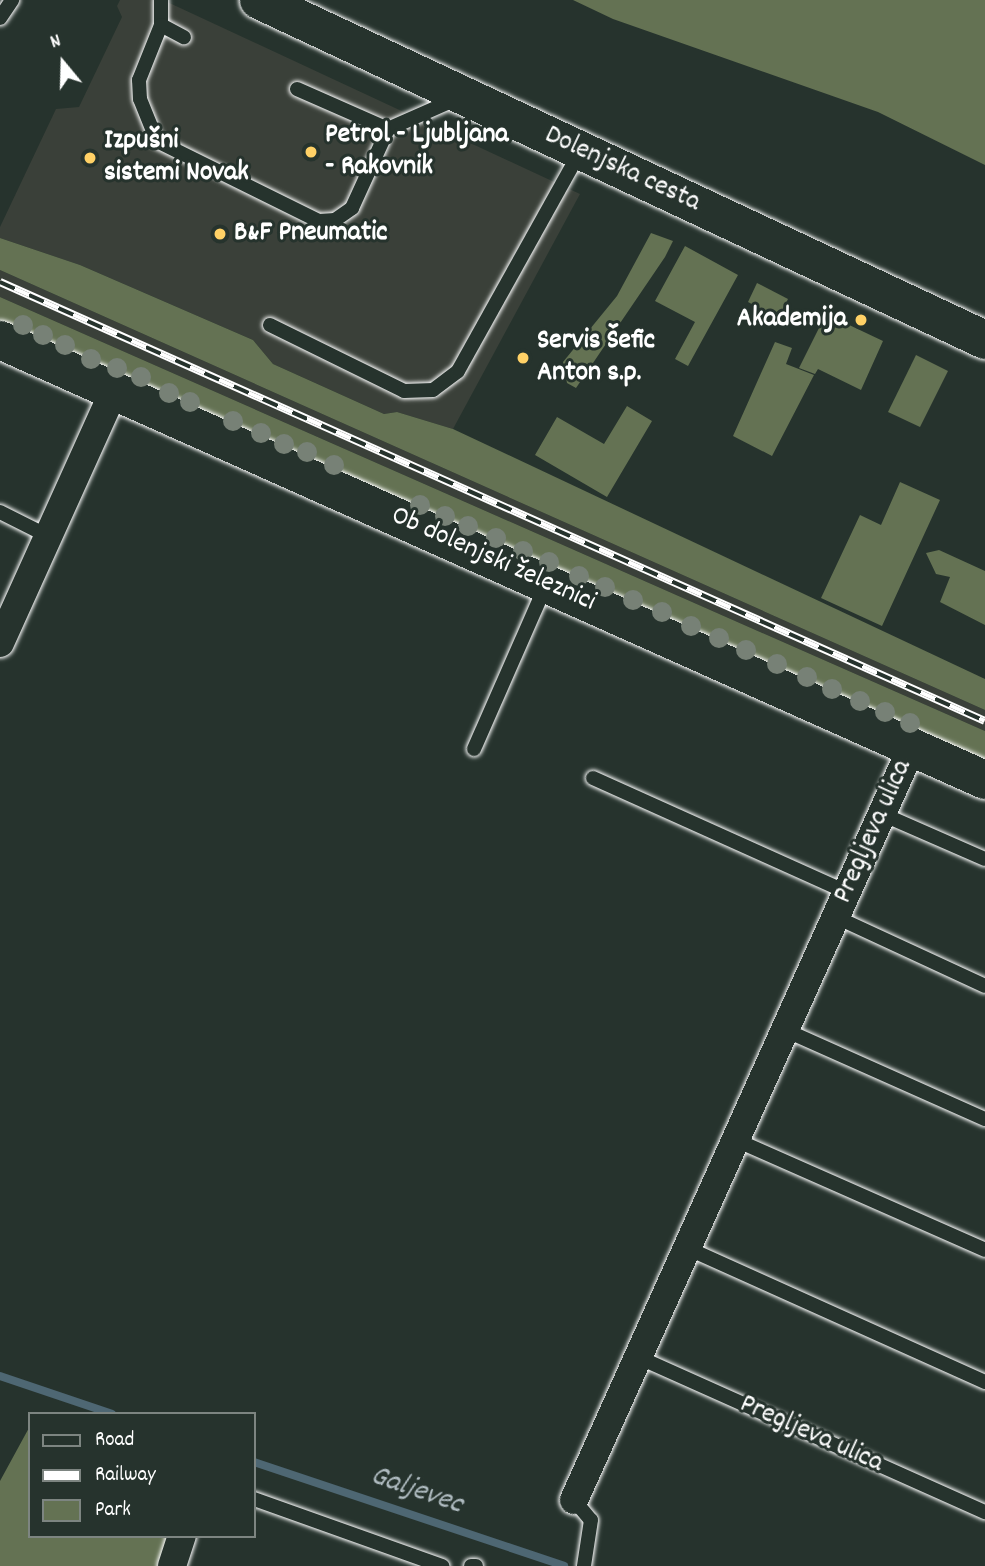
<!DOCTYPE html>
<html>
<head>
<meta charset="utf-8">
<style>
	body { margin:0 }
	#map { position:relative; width:985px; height:1566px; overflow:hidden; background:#26332d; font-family:Dekko,sans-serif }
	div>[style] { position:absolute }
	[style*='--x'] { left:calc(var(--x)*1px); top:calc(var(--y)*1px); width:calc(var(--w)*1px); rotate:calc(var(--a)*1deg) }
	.built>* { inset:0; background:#3a4039 }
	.green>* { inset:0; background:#647253 }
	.stream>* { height:8px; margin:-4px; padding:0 4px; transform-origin:4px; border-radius:4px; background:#4e6773 }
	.roads { filter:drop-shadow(0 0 2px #fff) drop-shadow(0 0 2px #fff) }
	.lane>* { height:14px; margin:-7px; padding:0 7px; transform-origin:7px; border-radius:7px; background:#26332d }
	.street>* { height:28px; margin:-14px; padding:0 14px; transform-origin:14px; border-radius:14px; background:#26332d }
	.secondary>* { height:38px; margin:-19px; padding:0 19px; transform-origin:19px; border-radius:19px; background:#26332d }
	.primary>* { height:38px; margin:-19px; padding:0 19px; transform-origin:19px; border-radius:19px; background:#26332d }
	.rail>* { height:8px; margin-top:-4px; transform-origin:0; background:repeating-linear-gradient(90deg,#26332d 0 16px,#fff 0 32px); box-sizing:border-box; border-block:2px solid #fff }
	.trees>* { width:20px; height:20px; margin:-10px; border-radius:50%; background:#778176 }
	.dots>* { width:19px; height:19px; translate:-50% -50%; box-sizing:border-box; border:4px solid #26332d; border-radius:50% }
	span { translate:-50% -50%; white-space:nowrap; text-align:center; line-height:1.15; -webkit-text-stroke:6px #26332d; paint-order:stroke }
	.poi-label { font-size:28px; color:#fff; font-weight:700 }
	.left { translate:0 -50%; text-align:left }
	.right { translate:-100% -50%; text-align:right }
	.street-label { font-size:28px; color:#fff }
	.water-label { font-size:30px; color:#afbbc0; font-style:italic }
	.legend { position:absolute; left:28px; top:1412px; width:228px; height:126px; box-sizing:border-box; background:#26332d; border:2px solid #7d8581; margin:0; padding:9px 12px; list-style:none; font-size:21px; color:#fff }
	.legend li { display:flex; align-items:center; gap:14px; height:35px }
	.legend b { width:35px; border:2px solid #7d8581 }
	.north { position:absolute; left:28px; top:28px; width:70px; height:70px; -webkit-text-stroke:5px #26332d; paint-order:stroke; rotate:341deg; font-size:19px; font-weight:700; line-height:28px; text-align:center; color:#fff }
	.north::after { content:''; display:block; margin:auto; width:24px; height:32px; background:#fff; clip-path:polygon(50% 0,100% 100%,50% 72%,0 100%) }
</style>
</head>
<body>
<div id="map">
	<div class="built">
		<i style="clip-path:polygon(120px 0,163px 0,580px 194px,453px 429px,397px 412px,384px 414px,273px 364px,253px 340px,80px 265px,0 238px,0 227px,56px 109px,79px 107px,122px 17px,117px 6px)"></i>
		<i style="clip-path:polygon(0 270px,985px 710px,985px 731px,0 297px)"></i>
	</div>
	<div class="green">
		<i style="clip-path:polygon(573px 0,985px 0,985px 165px,878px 112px,613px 19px)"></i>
		<i style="clip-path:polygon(651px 233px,673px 241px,665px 257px,576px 388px,567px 383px,563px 362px,617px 296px)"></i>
		<i style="clip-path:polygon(0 238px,80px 265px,253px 340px,273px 364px,384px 414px,397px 412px,453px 429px,985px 679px,985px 710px,0 270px)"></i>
		<i style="clip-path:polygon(685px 246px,738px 275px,688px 366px,675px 359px,695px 322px,655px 301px)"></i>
		<i style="clip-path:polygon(757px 283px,788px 299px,778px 318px,748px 302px)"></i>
		<i style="clip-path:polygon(0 297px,985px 731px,985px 764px,0 324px)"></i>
		<i style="clip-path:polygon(826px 314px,883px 341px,861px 390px,818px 369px,815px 374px,799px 368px)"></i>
		<i style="clip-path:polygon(775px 342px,792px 348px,786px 364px,814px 375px,772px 456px,733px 436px)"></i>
		<i style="clip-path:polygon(916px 355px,948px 371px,920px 427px,888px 412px)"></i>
		<i style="clip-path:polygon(627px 406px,652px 421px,607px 497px,535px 455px,557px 417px,604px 444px)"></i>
		<i style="clip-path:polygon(900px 482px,940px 500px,882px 626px,821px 598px,860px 515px,881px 525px)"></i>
		<i style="clip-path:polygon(939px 550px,985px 571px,985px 625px,940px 602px,950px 577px,936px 574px,926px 553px)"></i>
		<i style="clip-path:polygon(30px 1426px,30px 1536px,168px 1536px,157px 1566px,0 1566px,0 1481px)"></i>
	</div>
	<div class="stream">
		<i style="--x:0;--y:1376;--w:118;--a:18.7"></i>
		<i style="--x:254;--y:1462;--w:327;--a:18.5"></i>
	</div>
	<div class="roads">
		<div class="lane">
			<i style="--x:161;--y:0;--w:25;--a:90"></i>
			<i style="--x:161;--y:25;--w:26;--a:28"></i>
			<i style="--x:0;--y:18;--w:22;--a:-56"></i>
			<i style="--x:161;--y:25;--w:59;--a:111.8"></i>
			<i style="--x:139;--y:80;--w:19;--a:87"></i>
			<i style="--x:140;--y:99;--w:45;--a:68"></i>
			<i style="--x:157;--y:141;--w:181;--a:26.3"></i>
			<i style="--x:319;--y:221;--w:16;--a:-4"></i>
			<i style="--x:335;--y:220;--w:21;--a:-35"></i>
			<i style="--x:352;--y:208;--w:87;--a:-65.5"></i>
			<i style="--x:297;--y:89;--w:99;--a:23.7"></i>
			<i style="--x:388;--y:129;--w:74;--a:-23.8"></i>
			<i style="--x:270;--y:325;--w:149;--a:26.2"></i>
			<i style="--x:404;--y:391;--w:29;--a:-2"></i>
			<i style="--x:433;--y:390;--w:31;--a:-37"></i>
			<i style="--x:458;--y:371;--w:251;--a:-60.9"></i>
			<i style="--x:0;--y:512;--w:54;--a:26.6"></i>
			<i style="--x:474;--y:749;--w:179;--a:-66.3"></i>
			<i style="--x:593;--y:778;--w:278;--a:24.2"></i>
			<i style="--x:882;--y:814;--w:112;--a:23.6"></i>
			<i style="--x:836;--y:917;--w:164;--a:24.8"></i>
			<i style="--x:785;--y:1030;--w:219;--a:24"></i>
			<i style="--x:736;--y:1140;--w:272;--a:23.8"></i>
			<i style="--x:687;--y:1248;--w:327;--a:24.2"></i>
			<i style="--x:638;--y:1357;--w:380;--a:24.1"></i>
			<i style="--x:254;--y:1499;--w:200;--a:19.6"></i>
			<i style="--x:574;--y:1500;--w:26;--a:50"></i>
			<i style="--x:591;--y:1520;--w:47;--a:98.7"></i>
			<i style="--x:471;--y:1566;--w:5;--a:0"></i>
		</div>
		<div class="street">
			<i style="--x:0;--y:643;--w:277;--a:-65.7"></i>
			<i style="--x:574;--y:1500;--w:825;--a:-65.83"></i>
			<i style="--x:172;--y:1566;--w:32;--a:-72"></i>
		</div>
		<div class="secondary">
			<i style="--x:0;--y:340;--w:1079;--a:24.07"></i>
		</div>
		<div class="primary">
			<i style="--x:259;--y:0;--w:802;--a:25.09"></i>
		</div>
	</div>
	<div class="rail">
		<i style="--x:0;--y:282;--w:1078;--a:24.02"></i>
	</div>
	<div class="trees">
		<i style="left:23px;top:325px"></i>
		<i style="left:43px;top:335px"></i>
		<i style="left:65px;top:345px"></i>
		<i style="left:91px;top:359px"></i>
		<i style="left:117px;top:368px"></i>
		<i style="left:141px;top:377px"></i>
		<i style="left:169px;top:393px"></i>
		<i style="left:190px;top:402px"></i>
		<i style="left:233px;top:421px"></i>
		<i style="left:261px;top:433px"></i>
		<i style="left:284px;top:444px"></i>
		<i style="left:307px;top:452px"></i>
		<i style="left:334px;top:465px"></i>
		<i style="left:420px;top:505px"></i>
		<i style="left:445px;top:516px"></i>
		<i style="left:468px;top:526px"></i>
		<i style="left:496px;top:538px"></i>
		<i style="left:523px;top:551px"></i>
		<i style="left:549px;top:562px"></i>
		<i style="left:579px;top:576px"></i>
		<i style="left:605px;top:587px"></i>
		<i style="left:633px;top:600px"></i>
		<i style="left:662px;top:612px"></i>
		<i style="left:691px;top:626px"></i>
		<i style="left:719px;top:638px"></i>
		<i style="left:746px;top:650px"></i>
		<i style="left:777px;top:664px"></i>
		<i style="left:807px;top:677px"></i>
		<i style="left:832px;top:689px"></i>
		<i style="left:860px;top:701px"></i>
		<i style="left:885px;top:712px"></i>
		<i style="left:910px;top:723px"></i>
	</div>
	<div class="dots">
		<i style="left:311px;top:152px;background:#ffd166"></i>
		<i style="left:90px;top:158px;background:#ffd166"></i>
		<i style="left:220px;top:234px;background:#ffd166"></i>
		<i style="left:861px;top:320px;background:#ffd166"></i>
		<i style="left:523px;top:358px;background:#ffd166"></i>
	</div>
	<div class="poi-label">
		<span class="left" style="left:325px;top:152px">Petrol - Ljubljana<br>- Rakovnik</span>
		<span class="left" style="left:104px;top:158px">Izpušni<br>sistemi Novak</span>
		<span class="left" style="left:234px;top:234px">B&amp;F Pneumatic</span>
		<span class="right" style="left:847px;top:320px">Akademija</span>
		<span class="left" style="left:537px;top:358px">Servis Šefic<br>Anton s.p.</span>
	</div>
	<div class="street-label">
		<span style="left:622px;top:170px;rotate:25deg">Dolenjska cesta</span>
		<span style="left:493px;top:560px;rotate:24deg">Ob dolenjski železnici</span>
		<span style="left:874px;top:832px;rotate:-66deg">Pregljeva ulica</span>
		<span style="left:811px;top:1435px;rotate:24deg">Pregljeva ulica</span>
	</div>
	<div class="water-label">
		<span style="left:416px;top:1492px;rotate:19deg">Galjevec</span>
	</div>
	<ul class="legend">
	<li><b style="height:9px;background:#26332d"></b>Road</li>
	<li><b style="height:9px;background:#fff"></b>Railway</li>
	<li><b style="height:19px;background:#647253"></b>Park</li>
	</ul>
	<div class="north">N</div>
</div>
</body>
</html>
